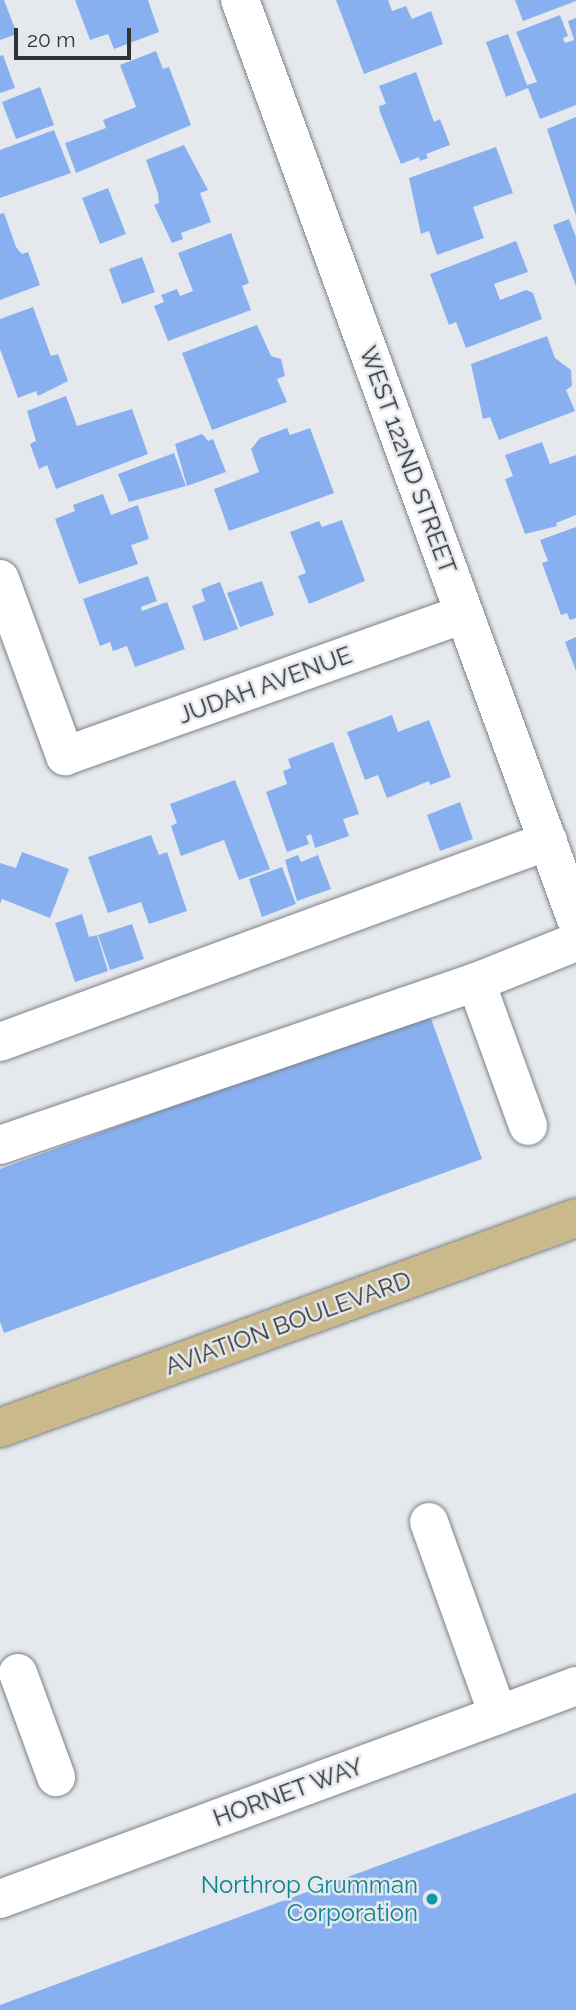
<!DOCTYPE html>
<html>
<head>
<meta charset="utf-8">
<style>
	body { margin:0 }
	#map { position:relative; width:576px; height:2010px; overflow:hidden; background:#e5e9ee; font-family:Raleway,sans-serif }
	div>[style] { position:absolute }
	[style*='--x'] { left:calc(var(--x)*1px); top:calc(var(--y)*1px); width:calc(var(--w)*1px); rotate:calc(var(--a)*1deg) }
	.building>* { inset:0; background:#88b0f0 }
	.roads { filter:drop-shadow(0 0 2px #7f8287) drop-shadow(0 0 2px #7f8287) }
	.minor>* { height:38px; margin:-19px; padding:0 19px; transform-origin:19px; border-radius:19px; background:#fff }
	.major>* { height:38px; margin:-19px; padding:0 19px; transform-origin:19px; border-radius:19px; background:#cab98a }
	.dots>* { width:19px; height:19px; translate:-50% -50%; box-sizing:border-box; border:4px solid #e5e9ee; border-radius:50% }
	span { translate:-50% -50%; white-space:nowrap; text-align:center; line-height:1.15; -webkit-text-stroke:5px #e5e9ee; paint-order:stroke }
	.street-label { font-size:24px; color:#303234 }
	.culture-label { font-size:24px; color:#0d838f }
	.right { translate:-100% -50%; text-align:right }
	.scale { position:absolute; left:14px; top:28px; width:117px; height:32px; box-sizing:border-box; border:4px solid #303234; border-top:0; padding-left:9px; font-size:21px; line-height:24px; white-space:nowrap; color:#303234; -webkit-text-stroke:5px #e5e9ee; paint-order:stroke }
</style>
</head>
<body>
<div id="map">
	<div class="building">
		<i style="clip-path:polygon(0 0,4px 0,17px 34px,0 40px)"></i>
		<i style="clip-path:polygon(75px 0,148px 0,159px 32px,114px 49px,108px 34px,90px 40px)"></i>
		<i style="clip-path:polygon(336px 0,388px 0,392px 11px,406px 6px,412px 19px,431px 11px,443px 44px,364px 74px)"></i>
		<i style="clip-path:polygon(515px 0,576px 0,576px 1px,523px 21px)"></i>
		<i style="clip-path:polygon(560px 15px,568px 36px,563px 38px,565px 43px,574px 40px,568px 21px,576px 18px,576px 105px,540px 119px,528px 88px,506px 97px,486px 42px,508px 34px,527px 85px,537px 82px,516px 32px)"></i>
		<i style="clip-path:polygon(156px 51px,163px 69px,169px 67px,191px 125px,76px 173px,65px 143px,106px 128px,103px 120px,136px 107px,120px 65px)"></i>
		<i style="clip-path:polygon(3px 55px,15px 88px,0 93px,0 56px)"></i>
		<i style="clip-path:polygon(416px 72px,434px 122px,440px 119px,450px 145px,426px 154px,428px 158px,420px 161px,419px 157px,401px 164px,380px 112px,379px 106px,386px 104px,379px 86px)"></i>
		<i style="clip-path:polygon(40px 87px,54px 125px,16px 139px,2px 102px)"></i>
		<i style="clip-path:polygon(576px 117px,576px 216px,547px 129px)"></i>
		<i style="clip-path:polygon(54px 130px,71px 173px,0 198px,0 150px)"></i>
		<i style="clip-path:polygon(184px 145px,208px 190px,200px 193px,211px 222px,181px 233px,183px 239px,172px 243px,154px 205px,159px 203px,158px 193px,146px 160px)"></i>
		<i style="clip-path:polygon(496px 147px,513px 193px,473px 207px,484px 238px,437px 255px,429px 231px,421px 234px,409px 178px)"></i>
		<i style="clip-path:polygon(108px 188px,126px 234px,100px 244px,82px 198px)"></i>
		<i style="clip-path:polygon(4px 213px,16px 247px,22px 254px,28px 252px,40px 285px,0 300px,0 214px)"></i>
		<i style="clip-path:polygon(569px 219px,576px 237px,576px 286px,553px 225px)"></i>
		<i style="clip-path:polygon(231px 233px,249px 283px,242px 286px,251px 310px,168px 341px,154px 306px,164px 302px,161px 295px,177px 289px,180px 296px,193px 291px,178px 253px)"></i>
		<i style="clip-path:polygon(516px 241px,528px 272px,494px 284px,500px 300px,526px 290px,533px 293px,542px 319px,466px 348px,456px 322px,449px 325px,430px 274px)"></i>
		<i style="clip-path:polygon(142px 257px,155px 292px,122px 304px,109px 269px)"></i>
		<i style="clip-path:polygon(33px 307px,51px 356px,58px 354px,68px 381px,38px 396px,36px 391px,18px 398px,0 349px,0 319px)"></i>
		<i style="clip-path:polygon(257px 325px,271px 356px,281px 359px,285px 376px,277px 379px,287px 402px,212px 430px,182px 353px)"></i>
		<i style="clip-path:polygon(547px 336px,555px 358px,571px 370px,572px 386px,566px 390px,575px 411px,499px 440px,490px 417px,483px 419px,471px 364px)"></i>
		<i style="clip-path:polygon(66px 396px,77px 426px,132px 409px,148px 454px,56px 489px,47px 465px,39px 469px,30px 444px,36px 441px,27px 411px)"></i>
		<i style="clip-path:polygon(287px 428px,290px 435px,310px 428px,334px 493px,229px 531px,214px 489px,259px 472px,251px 449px,260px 438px)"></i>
		<i style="clip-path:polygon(202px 434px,208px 441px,213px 439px,226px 472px,187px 486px,175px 444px)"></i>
		<i style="clip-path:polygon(542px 442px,550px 464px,576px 455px,576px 515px,556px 523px,557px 526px,525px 534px,505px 479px,513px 476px,505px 455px)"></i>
		<i style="clip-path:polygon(174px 453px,186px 486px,129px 502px,118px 474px)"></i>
		<i style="clip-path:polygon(103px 494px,111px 515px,138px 505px,149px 539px,131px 545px,138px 564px,79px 584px,55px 519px,75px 511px,73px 505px)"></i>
		<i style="clip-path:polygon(342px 520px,365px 581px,309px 604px,298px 576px,306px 573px,290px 532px,319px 521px,322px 527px)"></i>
		<i style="clip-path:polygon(576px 527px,576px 618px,570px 620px,567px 613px,561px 615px,542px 563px,548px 561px,540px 540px)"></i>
		<i style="clip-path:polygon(148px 576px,157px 601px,141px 607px,142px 611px,167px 602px,185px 649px,135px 667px,127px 646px,113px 651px,110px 642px,100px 646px,83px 599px)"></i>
		<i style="clip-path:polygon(262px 581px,274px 615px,240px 627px,227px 593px)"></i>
		<i style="clip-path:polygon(220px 582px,238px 629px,204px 641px,192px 606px,205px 601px,201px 589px)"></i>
		<i style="clip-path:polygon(576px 637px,576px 671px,565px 642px)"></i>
		<i style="clip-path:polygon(392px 715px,398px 732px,429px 720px,451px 777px,430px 785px,429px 781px,387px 798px,378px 775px,365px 780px,347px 732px)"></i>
		<i style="clip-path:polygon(333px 742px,359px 814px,343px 819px,349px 836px,315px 848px,311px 834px,306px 836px,309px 844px,287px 852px,266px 792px,287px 784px,283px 771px,291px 768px,288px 759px)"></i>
		<i style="clip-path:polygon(235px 780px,270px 869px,239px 880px,224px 840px,181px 856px,171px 826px,177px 823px,170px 804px)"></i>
		<i style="clip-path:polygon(460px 802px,473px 839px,440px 851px,427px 815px)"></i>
		<i style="clip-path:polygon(151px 835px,159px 855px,167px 852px,187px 911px,149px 924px,141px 902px,108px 913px,88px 857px)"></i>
		<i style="clip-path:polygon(22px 852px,69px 869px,50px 918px,2px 899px,0 904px,0 863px,16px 868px)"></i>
		<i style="clip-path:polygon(298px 855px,301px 862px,318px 855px,331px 889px,297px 901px,285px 860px)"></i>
		<i style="clip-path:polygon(282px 867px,296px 904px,262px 917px,249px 879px)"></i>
		<i style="clip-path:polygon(82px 914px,89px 937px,97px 935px,108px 971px,75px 982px,55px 923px)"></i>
		<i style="clip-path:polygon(132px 924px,144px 959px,110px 970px,98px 935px)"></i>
		<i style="clip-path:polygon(429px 1013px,482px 1159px,4px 1333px,0 1322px,0 1169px)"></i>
		<i style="clip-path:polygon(576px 1793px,576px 2010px,0 2010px,0 2005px)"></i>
	</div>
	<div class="roads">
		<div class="minor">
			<i style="--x:240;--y:0;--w:978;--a:69.92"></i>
			<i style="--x:0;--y:579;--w:189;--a:69.8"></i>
			<i style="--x:65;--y:756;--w:424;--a:-19.6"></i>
			<i style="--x:476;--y:982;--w:153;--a:70.1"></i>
			<i style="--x:0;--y:1042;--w:584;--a:-20.14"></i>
			<i style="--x:0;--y:1145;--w:503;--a:-18.9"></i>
			<i style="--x:476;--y:982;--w:108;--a:-21.8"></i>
			<i style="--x:429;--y:1522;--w:205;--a:70.3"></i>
			<i style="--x:18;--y:1673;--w:111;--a:69.9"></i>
			<i style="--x:0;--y:1899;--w:614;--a:-20.29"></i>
		</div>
		<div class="major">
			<i style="--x:0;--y:1428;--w:613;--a:-20.03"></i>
		</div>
	</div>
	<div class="dots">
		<i style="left:432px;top:1899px;background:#0f9aa8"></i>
	</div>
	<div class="street-label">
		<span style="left:408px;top:460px;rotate:70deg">WEST 122ND STREET</span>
		<span style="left:265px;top:685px;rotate:-20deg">JUDAH AVENUE</span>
		<span style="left:288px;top:1323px;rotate:-20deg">AVIATION BOULEVARD</span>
		<span style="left:288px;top:1792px;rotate:-20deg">HORNET WAY</span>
	</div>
	<div class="culture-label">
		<span class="right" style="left:418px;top:1899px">Northrop Grumman<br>Corporation</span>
	</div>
	<div class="scale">20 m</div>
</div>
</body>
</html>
